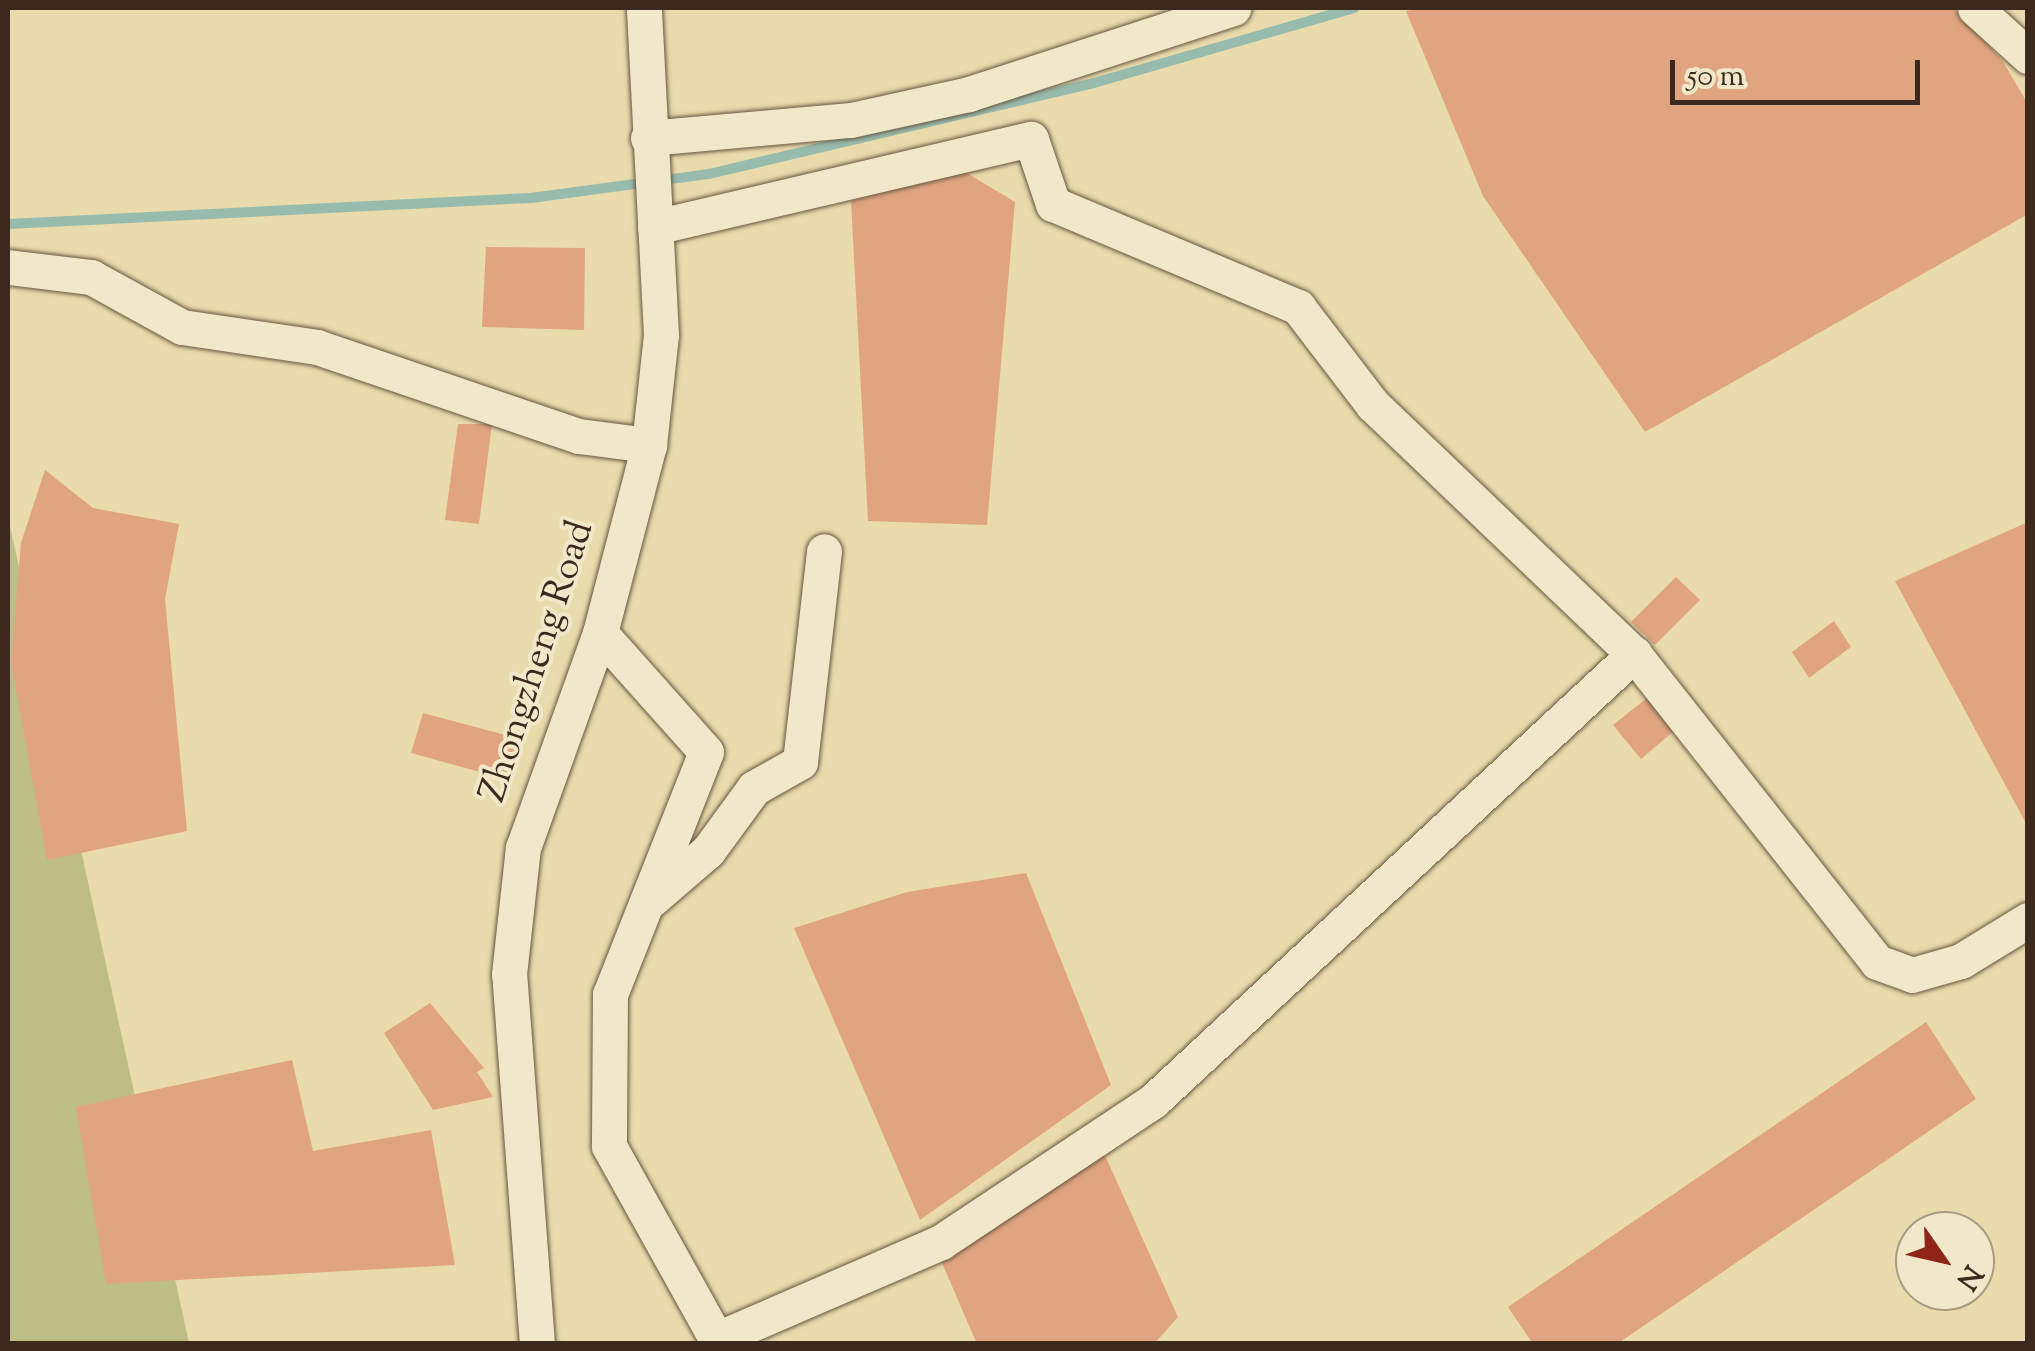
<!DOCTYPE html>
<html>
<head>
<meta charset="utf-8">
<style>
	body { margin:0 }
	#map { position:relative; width:2035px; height:1351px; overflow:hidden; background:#e9dbac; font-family:"Sorts Mill Goudy",serif }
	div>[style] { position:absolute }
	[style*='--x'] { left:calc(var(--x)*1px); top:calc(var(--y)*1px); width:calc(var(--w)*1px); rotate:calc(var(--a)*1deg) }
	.green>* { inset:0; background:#bdbe85 }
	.stream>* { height:10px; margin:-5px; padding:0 5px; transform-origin:5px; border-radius:5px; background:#97bbad }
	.building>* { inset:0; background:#e0a481 }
	.roads { filter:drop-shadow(0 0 2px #675641) drop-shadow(0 0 2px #675641) }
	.minor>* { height:35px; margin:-17.5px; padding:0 17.5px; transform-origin:17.5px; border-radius:17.5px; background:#f1e8c9 }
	span { translate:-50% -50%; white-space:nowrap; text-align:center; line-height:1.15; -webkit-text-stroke:8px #f1e8c9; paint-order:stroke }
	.street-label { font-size:38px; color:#3c291d }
	.frame { position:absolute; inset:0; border:10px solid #3c291d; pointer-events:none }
	.north { position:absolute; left:1895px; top:1211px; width:100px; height:100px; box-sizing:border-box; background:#f1e8c9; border:2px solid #a99c84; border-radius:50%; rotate:124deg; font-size:28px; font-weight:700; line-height:40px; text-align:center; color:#3c291d }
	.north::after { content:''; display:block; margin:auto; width:35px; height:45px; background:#8f2418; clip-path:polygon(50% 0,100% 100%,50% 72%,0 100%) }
	.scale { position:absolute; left:1670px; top:60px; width:250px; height:45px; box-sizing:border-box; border:5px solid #3c291d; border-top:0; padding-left:12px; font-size:30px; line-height:35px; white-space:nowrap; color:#3c291d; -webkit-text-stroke:8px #f1e8c9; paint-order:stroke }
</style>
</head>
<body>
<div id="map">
	<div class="green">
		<i style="clip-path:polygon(8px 517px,189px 1343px,8px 1343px)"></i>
	</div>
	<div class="stream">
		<i style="--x:8;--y:224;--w:524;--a:-2.85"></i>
		<i style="--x:531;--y:198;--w:180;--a:-7.7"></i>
		<i style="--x:709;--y:174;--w:396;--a:-13.3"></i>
		<i style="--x:1094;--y:83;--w:271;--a:-16.1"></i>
	</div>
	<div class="building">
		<i style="clip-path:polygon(1421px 8px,1953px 8px,2002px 60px,2028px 104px,2028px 214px,1645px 432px,1483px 196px,1406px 11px)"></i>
		<i style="clip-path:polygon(960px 169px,1015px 202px,987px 525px,868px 521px,851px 201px)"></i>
		<i style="clip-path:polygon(486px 247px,585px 248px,584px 330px,482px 327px)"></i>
		<i style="clip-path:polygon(458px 424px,492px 424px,479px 524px,445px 520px)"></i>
		<i style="clip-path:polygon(45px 470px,93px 508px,179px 524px,165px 599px,187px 831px,47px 860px,11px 662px,21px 543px)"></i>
		<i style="clip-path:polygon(2028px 522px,2028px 827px,1895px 581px)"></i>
		<i style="clip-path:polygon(1676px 577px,1700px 600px,1655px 645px,1631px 622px)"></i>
		<i style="clip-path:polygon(1834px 621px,1851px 647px,1809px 678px,1792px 652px)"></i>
		<i style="clip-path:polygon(1647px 698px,1674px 731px,1641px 759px,1613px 725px)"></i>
		<i style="clip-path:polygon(423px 713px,520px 739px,509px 780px,411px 753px)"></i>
		<i style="clip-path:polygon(1026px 873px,1111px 1085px,920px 1220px,794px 928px,907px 892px)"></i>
		<i style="clip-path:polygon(430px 1003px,484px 1068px,477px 1072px,493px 1097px,433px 1110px,384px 1033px)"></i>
		<i style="clip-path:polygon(1926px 1022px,1976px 1099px,1617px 1344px,1533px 1344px,1508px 1307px)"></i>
		<i style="clip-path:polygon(292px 1060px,313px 1151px,431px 1130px,455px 1265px,106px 1284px,76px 1107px)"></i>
		<i style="clip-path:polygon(1103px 1151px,1178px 1317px,1154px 1344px,977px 1344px,939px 1256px)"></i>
	</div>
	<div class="roads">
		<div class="minor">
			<i style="--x:1975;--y:8;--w:72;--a:42.2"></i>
			<i style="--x:648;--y:138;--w:204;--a:-5.1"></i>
			<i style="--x:851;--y:120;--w:121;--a:-12.4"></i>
			<i style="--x:969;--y:94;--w:278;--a:-18"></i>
			<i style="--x:655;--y:227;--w:386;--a:-13.2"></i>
			<i style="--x:1031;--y:139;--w:69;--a:71.3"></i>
			<i style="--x:1053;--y:204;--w:266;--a:22.8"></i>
			<i style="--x:1298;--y:307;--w:123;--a:52.6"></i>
			<i style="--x:1373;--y:405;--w:361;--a:43.7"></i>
			<i style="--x:1634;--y:654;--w:392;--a:51.7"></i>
			<i style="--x:1877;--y:962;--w:37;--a:20"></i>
			<i style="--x:1912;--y:975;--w:51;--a:-15.9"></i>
			<i style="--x:1961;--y:961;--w:79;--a:-31.5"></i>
			<i style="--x:8;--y:267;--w:84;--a:6.9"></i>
			<i style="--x:91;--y:277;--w:104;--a:28.8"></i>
			<i style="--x:182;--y:327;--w:136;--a:8.4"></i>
			<i style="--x:317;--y:347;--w:277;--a:18.8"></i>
			<i style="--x:579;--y:436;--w:71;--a:7.3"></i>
			<i style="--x:600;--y:633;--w:159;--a:48.3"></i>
			<i style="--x:706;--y:752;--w:260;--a:111.6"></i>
			<i style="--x:610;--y:994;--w:152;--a:90.4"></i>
			<i style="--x:609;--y:1146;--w:227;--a:60.9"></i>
			<i style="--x:651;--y:900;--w:75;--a:-40.7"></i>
			<i style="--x:708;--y:851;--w:78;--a:-53.9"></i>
			<i style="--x:754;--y:788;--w:53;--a:-29.5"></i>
			<i style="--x:800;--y:762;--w:212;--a:-83.5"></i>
			<i style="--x:717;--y:1339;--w:244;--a:-23.4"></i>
			<i style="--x:941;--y:1242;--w:255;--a:-33.6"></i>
			<i style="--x:1153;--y:1101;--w:657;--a:-42.9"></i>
			<i style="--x:537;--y:1344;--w:371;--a:-94.3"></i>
			<i style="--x:509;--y:974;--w:127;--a:-83.7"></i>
			<i style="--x:523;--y:848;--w:228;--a:-70.3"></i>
			<i style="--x:600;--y:633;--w:194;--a:-75.4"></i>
			<i style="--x:649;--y:445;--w:111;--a:-83.8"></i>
			<i style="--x:661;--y:335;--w:327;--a:-93"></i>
		</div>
	</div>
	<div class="street-label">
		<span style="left:539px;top:662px;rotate:-72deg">Zhongzheng Road</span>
	</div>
	<div class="frame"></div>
	<div class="north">N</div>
	<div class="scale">50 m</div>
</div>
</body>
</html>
